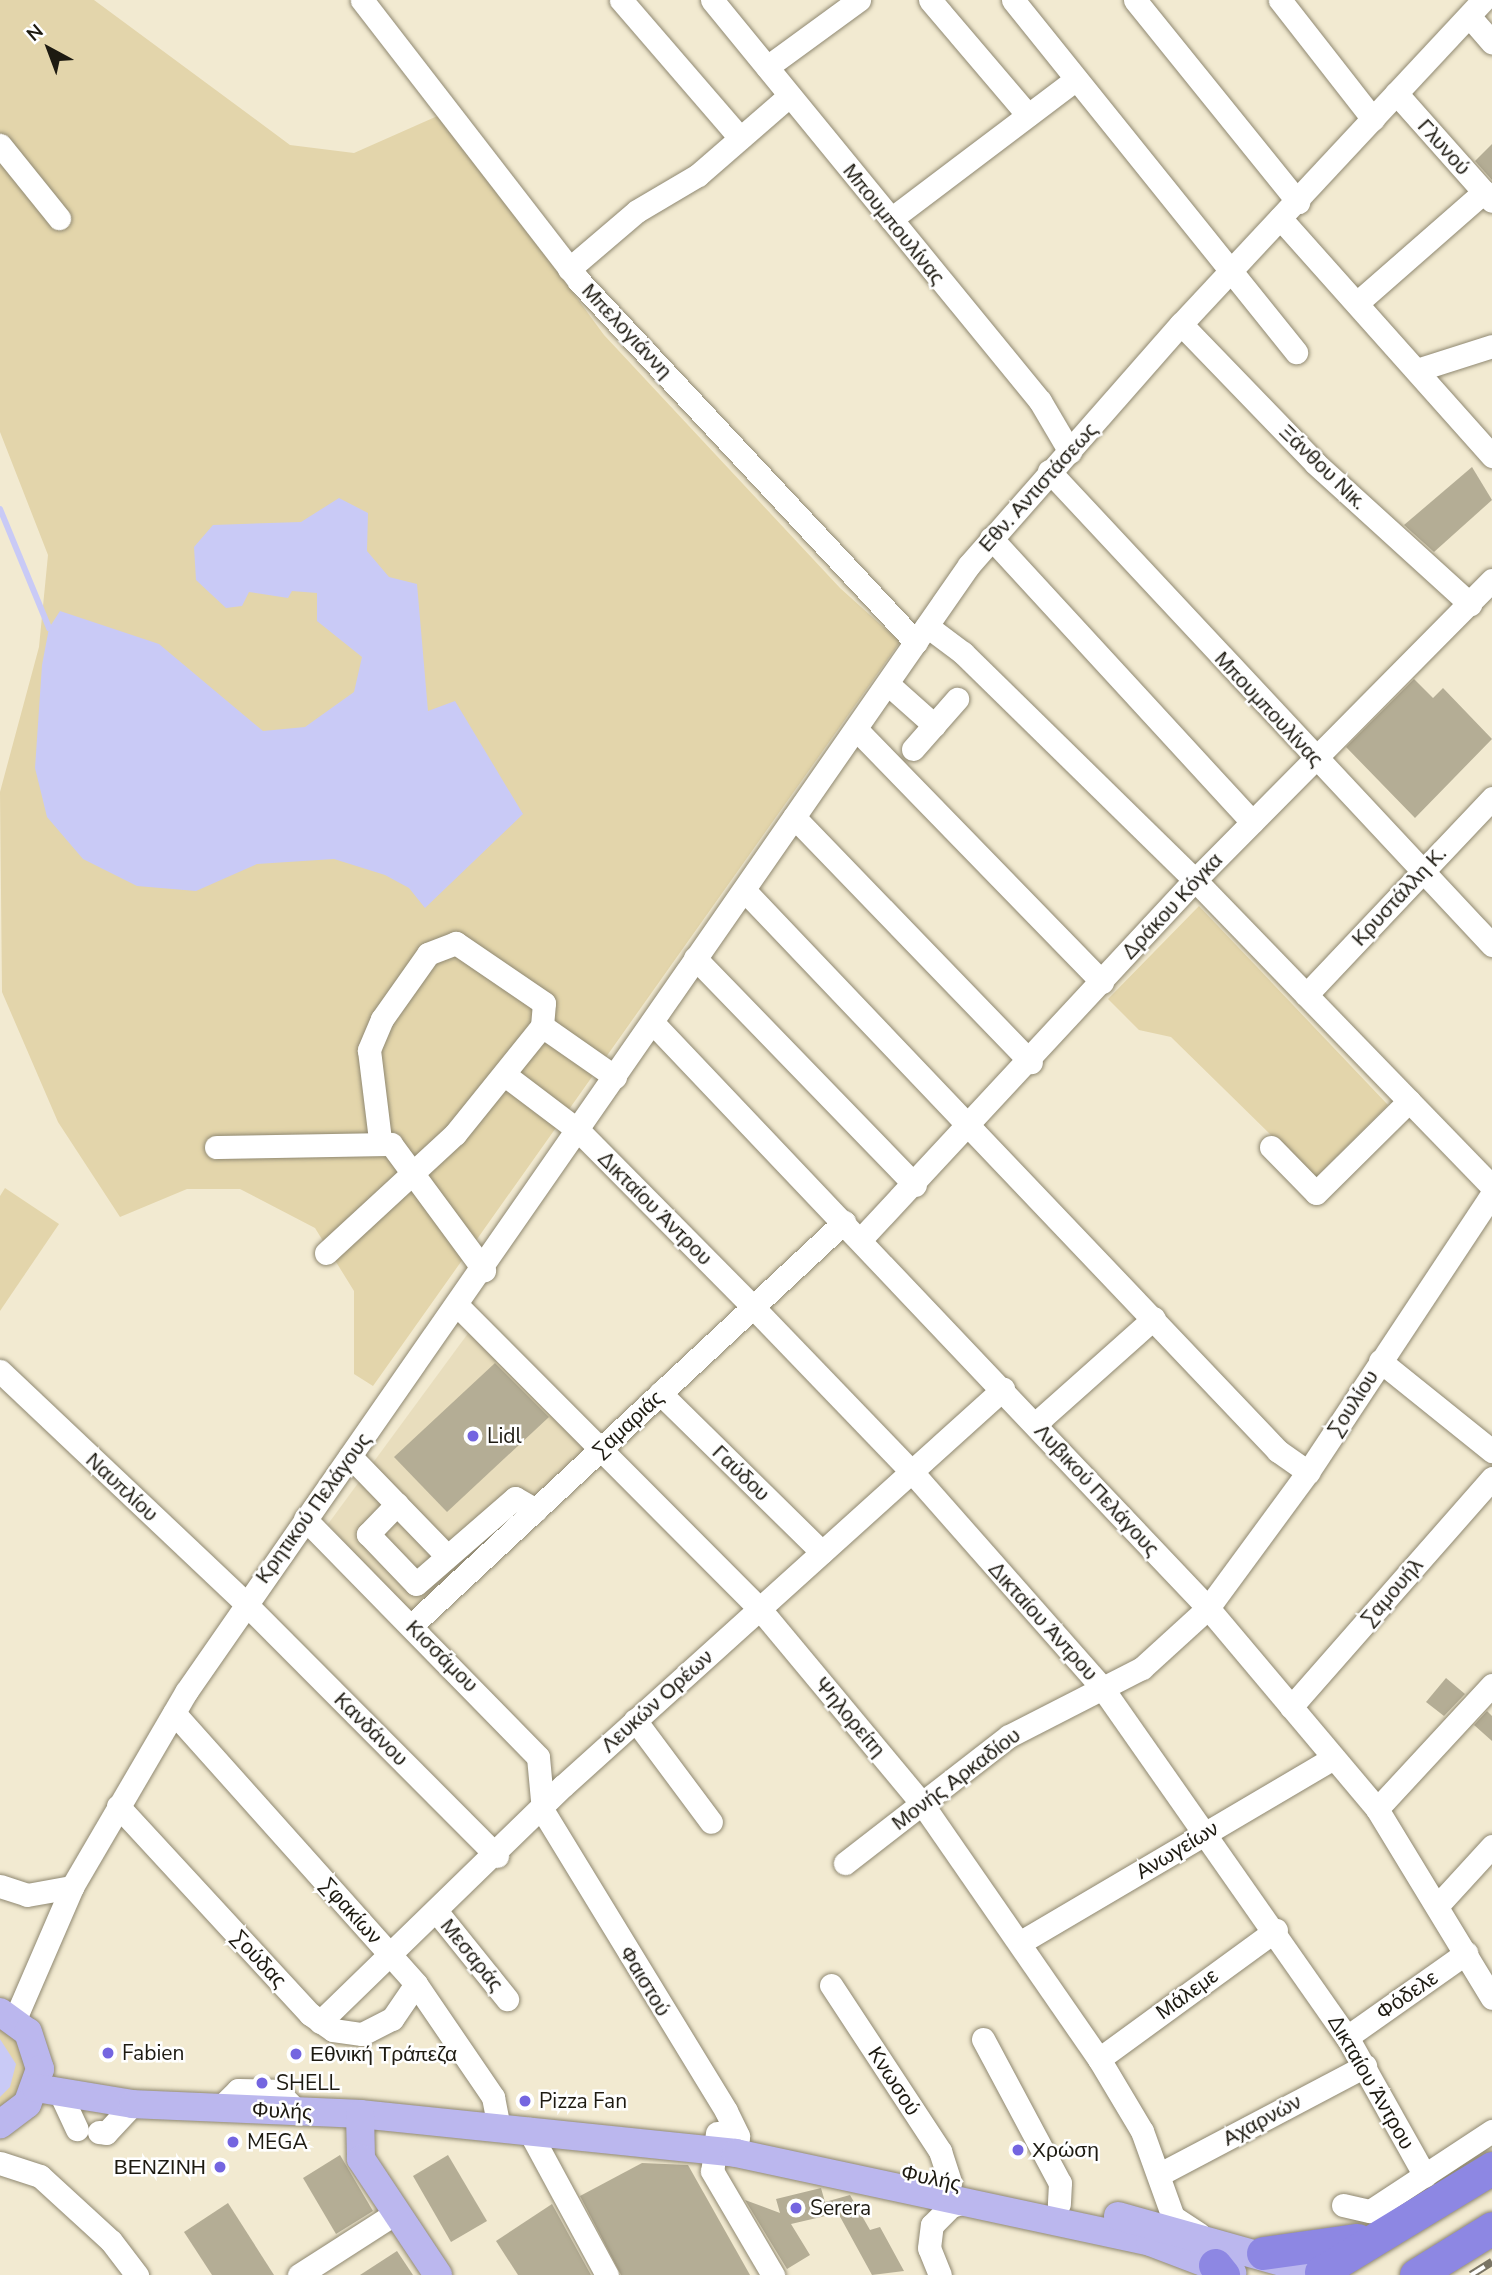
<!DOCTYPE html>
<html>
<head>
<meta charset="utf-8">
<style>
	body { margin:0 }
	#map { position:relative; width:1492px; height:2275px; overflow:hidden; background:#f2ead1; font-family:"Nunito Sans",sans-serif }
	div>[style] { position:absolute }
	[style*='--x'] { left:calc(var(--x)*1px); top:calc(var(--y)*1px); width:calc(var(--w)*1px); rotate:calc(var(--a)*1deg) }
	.built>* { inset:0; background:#e8ddbd }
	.green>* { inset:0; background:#e3d5ab }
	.water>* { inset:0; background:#c9caf6 }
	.stream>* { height:6px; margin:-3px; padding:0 3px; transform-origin:3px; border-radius:3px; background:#c9caf6 }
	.building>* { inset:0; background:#b4ad95 }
	.roads { filter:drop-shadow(0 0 2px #8f8871) drop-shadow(0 0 2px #8f8871) }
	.minor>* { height:23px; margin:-11.5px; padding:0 11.5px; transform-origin:11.5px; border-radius:11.5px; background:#fff }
	.major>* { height:28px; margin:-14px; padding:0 14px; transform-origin:14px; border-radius:14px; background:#bbb7ee }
	.highway>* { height:33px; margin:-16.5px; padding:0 16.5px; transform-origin:16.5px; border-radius:16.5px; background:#8d87e3 }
	.rail>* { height:8px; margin-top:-4px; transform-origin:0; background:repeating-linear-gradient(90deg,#fff 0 16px,#797464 0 32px); box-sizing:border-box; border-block:2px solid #797464 }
	.dots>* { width:19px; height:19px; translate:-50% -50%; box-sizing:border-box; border:4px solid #fff; border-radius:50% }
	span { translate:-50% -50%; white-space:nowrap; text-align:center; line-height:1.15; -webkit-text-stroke:5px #fff; paint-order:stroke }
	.street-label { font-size:21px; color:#1d1a11 }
	.poi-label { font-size:21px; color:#1d1a11 }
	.left { translate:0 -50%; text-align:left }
	.right { translate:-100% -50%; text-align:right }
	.north { position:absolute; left:14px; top:14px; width:70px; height:70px; -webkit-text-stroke:5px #fff; paint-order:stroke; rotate:319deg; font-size:19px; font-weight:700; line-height:28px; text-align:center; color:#1d1a11 }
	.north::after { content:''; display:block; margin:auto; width:24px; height:32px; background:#1d1a11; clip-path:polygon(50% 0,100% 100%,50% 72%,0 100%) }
</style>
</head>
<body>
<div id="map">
	<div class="built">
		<i style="clip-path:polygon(469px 1332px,585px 1450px,411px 1614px,328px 1524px)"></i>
	</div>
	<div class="green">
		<i style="clip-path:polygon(0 0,94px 0,290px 145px,354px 153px,442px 114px,604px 335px,840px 588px,900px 642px,373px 1386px,354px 1374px,354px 1291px,315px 1228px,240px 1189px,187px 1189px,120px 1217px,58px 1122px,2px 992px,0 792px,39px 647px,48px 555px,0 432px)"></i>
		<i style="clip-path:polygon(1199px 906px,1388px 1105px,1315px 1178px,1171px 1037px,1139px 1030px,1108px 999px)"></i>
		<i style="clip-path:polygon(5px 1188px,59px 1224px,0 1311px,0 1196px)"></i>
		<i style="clip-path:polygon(0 2021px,21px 2036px,30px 2084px,0 2115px)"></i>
	</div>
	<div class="water">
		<i style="clip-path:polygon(339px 498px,368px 513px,367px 551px,389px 577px,417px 584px,428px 711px,455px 701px,523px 814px,425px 908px,409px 888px,385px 875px,334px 859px,257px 864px,196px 891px,137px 886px,83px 859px,47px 817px,35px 768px,42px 665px,49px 628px,60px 611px,159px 644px,263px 731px,305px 727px,354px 692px,362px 657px,317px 621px,317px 593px,292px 591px,288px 598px,249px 592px,242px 606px,226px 608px,196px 580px,194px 547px,213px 525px,301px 522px)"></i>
		<i style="clip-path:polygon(0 2039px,16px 2064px,10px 2087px,0 2097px)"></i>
	</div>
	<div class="stream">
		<i style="--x:0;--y:509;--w:129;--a:67.6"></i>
	</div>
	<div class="building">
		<i style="clip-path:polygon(1492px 144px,1492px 180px,1475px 161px)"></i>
		<i style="clip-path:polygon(1472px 467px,1492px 500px,1434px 552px,1404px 525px)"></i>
		<i style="clip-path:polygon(1414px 679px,1433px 698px,1443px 688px,1492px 739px,1415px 818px,1346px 747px)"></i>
		<i style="clip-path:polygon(495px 1363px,549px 1417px,447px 1512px,394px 1457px)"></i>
		<i style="clip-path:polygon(1446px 1678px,1465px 1694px,1444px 1716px,1426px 1702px)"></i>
		<i style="clip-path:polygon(1487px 1711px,1492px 1716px,1492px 1741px,1474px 1725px)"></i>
		<i style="clip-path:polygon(340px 2155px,373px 2211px,336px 2234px,303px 2178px)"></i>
		<i style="clip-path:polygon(448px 2155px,487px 2221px,451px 2242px,413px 2176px)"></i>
		<i style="clip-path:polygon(642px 2163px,688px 2165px,750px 2275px,621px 2275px,580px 2196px)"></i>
		<i style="clip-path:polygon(821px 2188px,825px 2202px,850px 2195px,870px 2230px,880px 2227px,904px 2271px,872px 2275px,838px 2213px,791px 2224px,810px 2255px,787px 2269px,745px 2200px,780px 2213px,776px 2199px)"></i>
		<i style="clip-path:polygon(228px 2203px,274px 2275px,212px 2275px,184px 2232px)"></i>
		<i style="clip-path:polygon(552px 2204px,591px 2275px,518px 2275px,496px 2241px)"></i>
		<i style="clip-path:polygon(397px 2251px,413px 2275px,360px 2275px)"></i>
	</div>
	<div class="roads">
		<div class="minor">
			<i style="--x:362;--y:0;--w:355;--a:52.3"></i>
			<i style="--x:579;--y:281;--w:494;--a:47"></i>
			<i style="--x:621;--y:0;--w:182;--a:49.2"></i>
			<i style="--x:712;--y:0;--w:518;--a:50.72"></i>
			<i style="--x:1040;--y:401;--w:59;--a:59.5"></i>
			<i style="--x:930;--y:0;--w:151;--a:49.6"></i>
			<i style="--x:1013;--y:0;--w:452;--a:51.2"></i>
			<i style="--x:1135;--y:0;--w:260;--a:51.1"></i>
			<i style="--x:1280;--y:0;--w:151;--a:52"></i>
			<i style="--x:1469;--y:16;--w:35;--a:49"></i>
			<i style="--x:767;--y:67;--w:114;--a:-36.1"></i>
			<i style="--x:1396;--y:93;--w:144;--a:48.4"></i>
			<i style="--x:0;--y:145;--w:94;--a:51.1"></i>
			<i style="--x:1280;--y:218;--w:319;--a:48.3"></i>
			<i style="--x:891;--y:219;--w:232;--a:-37.1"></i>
			<i style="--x:569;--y:269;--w:89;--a:-40.5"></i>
			<i style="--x:637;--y:211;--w:71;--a:-30.5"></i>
			<i style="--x:698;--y:175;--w:121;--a:-41"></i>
			<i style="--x:1357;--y:303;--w:169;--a:-41.2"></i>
			<i style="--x:1181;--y:324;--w:193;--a:46"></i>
			<i style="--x:1315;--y:463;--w:210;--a:42.3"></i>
			<i style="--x:1417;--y:370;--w:79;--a:-17.7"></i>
			<i style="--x:1049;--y:471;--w:649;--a:46.94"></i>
			<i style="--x:991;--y:538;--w:386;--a:47.4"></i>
			<i style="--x:927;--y:626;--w:45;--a:36.9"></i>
			<i style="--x:963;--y:653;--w:325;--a:44.4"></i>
			<i style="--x:1195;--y:880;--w:427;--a:45.9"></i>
			<i style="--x:888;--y:684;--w:62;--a:41.7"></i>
			<i style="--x:856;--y:729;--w:353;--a:45.8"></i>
			<i style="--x:913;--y:749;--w:67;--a:-48.7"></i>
			<i style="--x:794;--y:817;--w:341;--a:46"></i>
			<i style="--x:744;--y:890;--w:775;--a:46.41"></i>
			<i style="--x:1278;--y:1451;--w:37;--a:35"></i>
			<i style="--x:695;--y:958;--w:316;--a:45.9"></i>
			<i style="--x:1306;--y:995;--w:271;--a:-46.6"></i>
			<i style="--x:652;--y:1022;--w:808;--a:46.5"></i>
			<i style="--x:1208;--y:1608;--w:263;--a:49.9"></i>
			<i style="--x:1377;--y:1809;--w:221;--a:58.7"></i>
			<i style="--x:542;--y:1026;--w:89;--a:34.9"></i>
			<i style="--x:505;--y:1075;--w:93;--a:37.1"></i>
			<i style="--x:579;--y:1131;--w:247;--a:45.3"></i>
			<i style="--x:753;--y:1307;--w:229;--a:46.1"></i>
			<i style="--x:912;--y:1472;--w:289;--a:48.6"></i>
			<i style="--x:1103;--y:1689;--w:425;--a:55"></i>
			<i style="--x:1347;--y:2037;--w:159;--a:60.7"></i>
			<i style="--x:216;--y:1147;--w:175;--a:-1"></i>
			<i style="--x:391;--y:1144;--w:157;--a:53.6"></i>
			<i style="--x:1271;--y:1147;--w:64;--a:45.6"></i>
			<i style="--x:1316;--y:1193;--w:131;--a:-44.7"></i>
			<i style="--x:860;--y:1240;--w:492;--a:-47.1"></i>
			<i style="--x:1195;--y:880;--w:422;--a:-45.3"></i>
			<i style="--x:326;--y:1253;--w:176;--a:-42.7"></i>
			<i style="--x:455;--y:1134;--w:139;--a:-51.1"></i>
			<i style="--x:542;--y:1026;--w:23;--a:-85"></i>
			<i style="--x:544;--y:1003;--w:107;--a:-145.7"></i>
			<i style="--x:456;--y:943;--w:30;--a:159"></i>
			<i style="--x:428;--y:954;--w:80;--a:125.3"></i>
			<i style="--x:382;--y:1019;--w:34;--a:113"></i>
			<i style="--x:369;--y:1050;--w:91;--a:83"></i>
			<i style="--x:459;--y:1307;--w:425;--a:45.1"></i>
			<i style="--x:759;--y:1608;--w:256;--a:50.2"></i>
			<i style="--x:923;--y:1805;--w:309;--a:55.3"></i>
			<i style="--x:1099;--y:2059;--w:84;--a:59.2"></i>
			<i style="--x:1142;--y:2131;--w:91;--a:70.2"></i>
			<i style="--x:1173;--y:2217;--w:31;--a:33"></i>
			<i style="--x:1380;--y:1361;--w:144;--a:38.8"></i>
			<i style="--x:0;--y:1371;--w:337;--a:43.4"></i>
			<i style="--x:245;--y:1603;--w:357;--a:45.1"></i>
			<i style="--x:660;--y:1393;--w:227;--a:44.5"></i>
			<i style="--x:1035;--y:1424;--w:159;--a:-41.7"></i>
			<i style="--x:350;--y:1456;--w:139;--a:45.9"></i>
			<i style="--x:397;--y:1504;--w:42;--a:134"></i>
			<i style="--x:368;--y:1534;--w:69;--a:46.2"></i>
			<i style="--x:416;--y:1584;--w:131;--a:-41"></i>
			<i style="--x:515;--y:1498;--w:24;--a:30"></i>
			<i style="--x:305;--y:1519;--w:333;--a:45.6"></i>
			<i style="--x:538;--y:1757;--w:54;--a:84.7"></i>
			<i style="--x:543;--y:1811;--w:351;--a:58.6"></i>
			<i style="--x:726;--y:2111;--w:28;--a:64"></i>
			<i style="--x:738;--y:2136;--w:17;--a:97"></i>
			<i style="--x:412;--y:1625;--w:591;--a:-43.01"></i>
			<i style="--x:1291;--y:1707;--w:305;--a:-48.7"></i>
			<i style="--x:174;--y:1713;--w:363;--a:48.2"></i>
			<i style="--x:416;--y:1984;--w:137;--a:55.7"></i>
			<i style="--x:493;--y:2097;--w:31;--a:79"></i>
			<i style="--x:635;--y:1720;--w:127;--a:53.3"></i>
			<i style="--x:118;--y:1806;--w:283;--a:47.3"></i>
			<i style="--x:310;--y:2014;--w:28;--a:35"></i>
			<i style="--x:333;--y:2030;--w:29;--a:8"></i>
			<i style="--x:362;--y:2034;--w:34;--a:-27"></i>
			<i style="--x:392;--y:2019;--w:42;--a:-55.6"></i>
			<i style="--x:1377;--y:1809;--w:169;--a:-47.2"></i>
			<i style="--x:845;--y:1863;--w:207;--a:-37.8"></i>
			<i style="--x:1009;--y:1736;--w:149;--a:-27.1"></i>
			<i style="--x:1142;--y:1668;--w:89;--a:-42.3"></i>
			<i style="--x:1208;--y:1608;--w:169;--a:-53.7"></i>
			<i style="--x:1308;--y:1472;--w:333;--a:-56.5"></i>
			<i style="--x:0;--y:1886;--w:28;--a:18"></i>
			<i style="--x:27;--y:1895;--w:46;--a:-10.1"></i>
			<i style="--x:1438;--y:1905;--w:80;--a:-47.5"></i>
			<i style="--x:437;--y:1912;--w:112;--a:51.2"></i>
			<i style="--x:1021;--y:1942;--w:362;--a:-30.5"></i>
			<i style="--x:831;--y:1985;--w:199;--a:56.7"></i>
			<i style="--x:940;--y:2151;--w:33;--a:72"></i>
			<i style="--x:15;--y:2019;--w:144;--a:-66.6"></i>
			<i style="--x:72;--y:1887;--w:226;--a:-59.7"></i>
			<i style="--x:186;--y:1692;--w:1372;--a:-55.21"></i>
			<i style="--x:969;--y:565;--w:321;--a:-48.7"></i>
			<i style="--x:1181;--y:324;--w:443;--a:-47"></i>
			<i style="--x:320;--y:2022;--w:339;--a:-44.2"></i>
			<i style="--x:563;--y:1786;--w:593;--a:-42.06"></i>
			<i style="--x:1347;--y:2037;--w:146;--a:-35.2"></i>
			<i style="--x:983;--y:2039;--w:163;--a:61.9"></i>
			<i style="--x:1060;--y:2183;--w:21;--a:93"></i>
			<i style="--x:1099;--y:2059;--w:219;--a:-36.1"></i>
			<i style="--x:60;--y:2093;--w:40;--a:65"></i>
			<i style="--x:220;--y:2108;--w:25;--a:-45"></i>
			<i style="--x:238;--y:2090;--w:39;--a:1"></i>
			<i style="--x:277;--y:2091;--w:28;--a:45"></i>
			<i style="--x:528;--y:2129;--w:166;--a:61.6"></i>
			<i style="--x:99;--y:2132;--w:7;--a:8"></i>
			<i style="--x:106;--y:2133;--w:40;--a:-47"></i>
			<i style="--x:717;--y:2133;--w:38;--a:97"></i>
			<i style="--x:712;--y:2171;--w:121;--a:59.6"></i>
			<i style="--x:0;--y:2163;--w:42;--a:18"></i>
			<i style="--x:40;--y:2176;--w:96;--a:42.5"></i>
			<i style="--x:111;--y:2241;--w:43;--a:52.6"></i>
			<i style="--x:1160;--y:2174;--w:232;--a:-27.8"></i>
			<i style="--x:1343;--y:2205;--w:28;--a:13"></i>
			<i style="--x:1370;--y:2211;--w:146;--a:-33.3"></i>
			<i style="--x:299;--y:2275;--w:117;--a:-32.7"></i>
			<i style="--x:940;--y:2275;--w:29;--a:-112"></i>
			<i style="--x:929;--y:2248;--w:23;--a:-83"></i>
			<i style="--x:932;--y:2225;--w:27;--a:-45"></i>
			<i style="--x:951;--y:2206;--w:16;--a:-15"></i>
		</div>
		<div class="major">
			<i style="--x:0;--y:2012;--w:34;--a:36"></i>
			<i style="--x:28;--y:2032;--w:39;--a:72"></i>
			<i style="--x:40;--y:2069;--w:37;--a:110"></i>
			<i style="--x:27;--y:2104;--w:34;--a:143"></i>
			<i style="--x:36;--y:2088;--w:98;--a:9.4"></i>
			<i style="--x:133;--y:2104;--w:227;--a:2.5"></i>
			<i style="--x:360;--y:2114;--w:378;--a:5.9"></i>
			<i style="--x:736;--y:2153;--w:423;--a:12.1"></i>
			<i style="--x:1150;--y:2242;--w:88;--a:20.7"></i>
			<i style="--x:360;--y:2114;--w:45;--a:88.7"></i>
			<i style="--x:361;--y:2159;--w:139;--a:56.4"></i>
			<i style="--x:1118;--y:2216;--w:218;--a:15.7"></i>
		</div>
		<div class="highway">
			<i style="--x:1263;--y:2253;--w:95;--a:-7.9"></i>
			<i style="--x:1215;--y:2265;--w:13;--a:51"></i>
			<i style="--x:1321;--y:2272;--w:200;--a:-31.3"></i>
			<i style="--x:1416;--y:2275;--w:89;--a:-31.7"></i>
		</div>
	</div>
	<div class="rail">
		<i style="--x:1471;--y:2275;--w:25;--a:-32"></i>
	</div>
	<div class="dots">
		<i style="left:473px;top:1436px;background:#7465e0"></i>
		<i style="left:108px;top:2053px;background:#7465e0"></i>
		<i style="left:296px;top:2054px;background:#7465e0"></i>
		<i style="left:262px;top:2083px;background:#7465e0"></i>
		<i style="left:525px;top:2101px;background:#7465e0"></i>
		<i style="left:233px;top:2142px;background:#7465e0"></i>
		<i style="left:1018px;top:2150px;background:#7465e0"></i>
		<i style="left:220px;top:2167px;background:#7465e0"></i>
		<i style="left:796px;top:2208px;background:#7465e0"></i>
	</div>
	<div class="street-label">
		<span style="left:1444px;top:147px;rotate:48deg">Γλυνού</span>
		<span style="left:894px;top:224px;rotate:51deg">Μπουμπουλίνας</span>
		<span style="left:627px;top:331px;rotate:47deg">Μπελογιάννη</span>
		<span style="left:1323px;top:467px;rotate:44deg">Ξάνθου Νικ.</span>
		<span style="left:1038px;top:487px;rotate:-48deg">Εθν. Αντιστάσεως</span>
		<span style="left:1269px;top:709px;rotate:47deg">Μπουμπουλίνας</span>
		<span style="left:1399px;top:896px;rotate:-47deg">Κρυστάλλη Κ.</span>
		<span style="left:1172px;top:906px;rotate:-47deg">Δράκου Κόγκα</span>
		<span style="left:655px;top:1208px;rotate:45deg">Δικταίου Άντρου</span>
		<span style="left:1353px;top:1403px;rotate:-57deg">Σουλίου</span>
		<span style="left:628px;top:1424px;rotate:-43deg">Σαμαριάς</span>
		<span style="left:741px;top:1473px;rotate:44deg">Γαύδου</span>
		<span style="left:122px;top:1487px;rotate:43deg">Ναυπλίου</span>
		<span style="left:1097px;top:1490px;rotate:47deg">Λυβικού Πελάγους</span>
		<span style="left:313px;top:1508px;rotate:-54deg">Κρητικού Πελάγους</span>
		<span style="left:1392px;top:1592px;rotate:-49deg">Σαμουήλ</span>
		<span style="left:1043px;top:1621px;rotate:48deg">Δικταίου Άντρου</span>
		<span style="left:442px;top:1656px;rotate:45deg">Κισσάμου</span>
		<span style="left:657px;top:1701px;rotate:-42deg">Λευκών Ορέων</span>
		<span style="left:850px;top:1717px;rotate:50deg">Ψηλορείτη</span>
		<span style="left:371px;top:1729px;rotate:45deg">Κανδάνου</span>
		<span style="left:956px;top:1779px;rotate:-37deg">Μονής Αρκαδίου</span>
		<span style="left:1177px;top:1850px;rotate:-31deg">Ανωγείων</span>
		<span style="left:351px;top:1911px;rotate:48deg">Σφακίων</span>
		<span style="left:472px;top:1955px;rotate:51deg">Μεσαράς</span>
		<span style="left:259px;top:1959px;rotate:47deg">Σούδας</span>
		<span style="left:645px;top:1981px;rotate:59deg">Φαιστού</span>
		<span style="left:1187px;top:1994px;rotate:-36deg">Μάλεμε</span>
		<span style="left:1407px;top:1995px;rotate:-35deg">Φόδελε</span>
		<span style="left:894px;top:2081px;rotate:57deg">Κνωσού</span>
		<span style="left:1371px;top:2082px;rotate:60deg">Δικταίου Άντρου</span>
		<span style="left:282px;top:2111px;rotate:3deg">Φυλής</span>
		<span style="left:1262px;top:2120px;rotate:-28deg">Αχαρνών</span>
		<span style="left:931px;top:2178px;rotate:12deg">Φυλής</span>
	</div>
	<div class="poi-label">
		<span class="left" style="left:487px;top:1436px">Lidl</span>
		<span class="left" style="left:122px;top:2053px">Fabien</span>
		<span class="left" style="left:310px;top:2054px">Εθνική Τράπεζα</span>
		<span class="left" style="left:276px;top:2083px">SHELL</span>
		<span class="left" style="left:539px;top:2101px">Pizza Fan</span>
		<span class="left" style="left:247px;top:2142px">MEGA</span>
		<span class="left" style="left:1032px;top:2150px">Χρώση</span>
		<span class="right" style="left:206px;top:2167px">ΒΕΝΖΙΝΗ</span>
		<span class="left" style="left:810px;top:2208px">Serera</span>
	</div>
	<div class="north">N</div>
</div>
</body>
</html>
